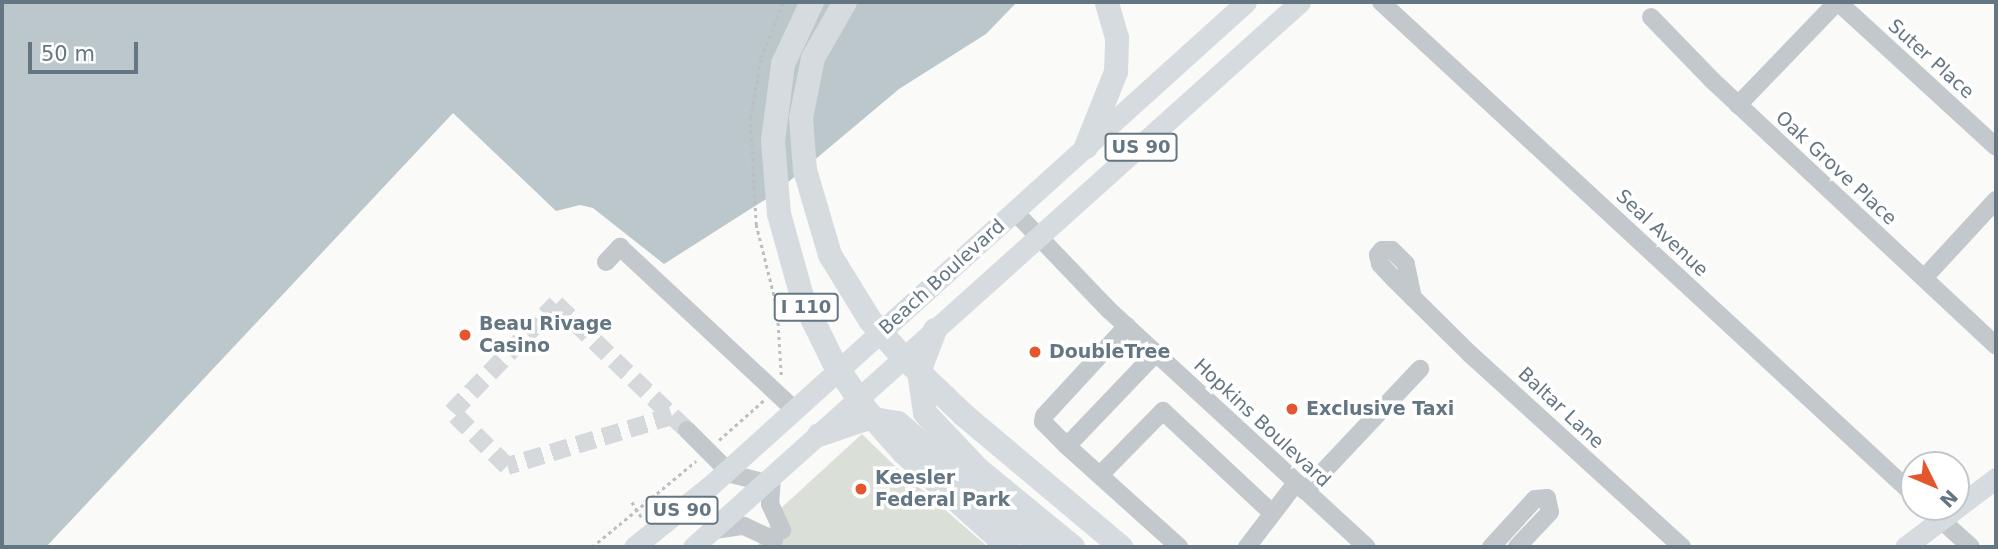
<!DOCTYPE html>
<html>
<head>
<meta charset="utf-8">
<style>
	body { margin:0 }
	#map { position:relative; width:1998px; height:549px; overflow:hidden; background:#fafaf8; font-family:"DejaVu Sans",sans-serif }
	div>[style] { position:absolute }
	[style*='--x'] { left:calc(var(--x)*1px); top:calc(var(--y)*1px); width:calc(var(--w)*1px); rotate:calc(var(--a)*1deg) }
	.green>* { inset:0; background:#dadfd7 }
	.water>* { inset:0; background:#bbc7cb }
	.minor-tunnel>* { height:18px; margin-top:-9px; transform-origin:0; background:repeating-linear-gradient(90deg,#d5d9db 0 18px,transparent 0 27px) }
	.path>* { height:2.5px; margin-top:-1.25px; transform-origin:0; background:repeating-linear-gradient(90deg,#bbbfc2 0 3.5px,transparent 0 7px) }
	.minor>* { height:18px; margin:-9px; padding:0 9px; transform-origin:9px; border-radius:9px; background:#c3c8cc }
	.major>* { height:21px; margin:-10.5px; padding:0 10.5px; transform-origin:10.5px; border-radius:10.5px; background:#d6dbdf }
	.highway>* { height:24px; margin:-12px; padding:0 12px; transform-origin:12px; border-radius:12px; background:#d6dbdf }
	.dots>* { width:19px; height:19px; translate:-50% -50%; box-sizing:border-box; border:4px solid #fff; border-radius:50% }
	span { translate:-50% -50%; white-space:nowrap; text-align:center; line-height:1.15; -webkit-text-stroke:7px #fff; paint-order:stroke }
	.shield-label span { padding:2px 5px; background:#fff; border:2px solid; border-radius:5px; -webkit-text-stroke-width:0 }
	.shield-label { font-size:18px; color:#657683; font-weight:700 }
	.street-label { font-size:19px; color:#657683 }
	.poi-label { font-size:19px; color:#657683; font-weight:700 }
	.left { translate:0 -50%; text-align:left }
	.frame { position:absolute; inset:0; border:4px solid #657683; pointer-events:none }
	.north { position:absolute; left:1900px; top:451px; width:70px; height:70px; box-sizing:border-box; background:#fff; border:2px solid #c1c8cd; border-radius:50%; rotate:133deg; font-size:19px; font-weight:700; line-height:28px; text-align:center; color:#657683 }
	.north::after { content:''; display:block; margin:auto; width:24px; height:32px; background:#e4572e; clip-path:polygon(50% 0,100% 100%,50% 72%,0 100%) }
	.scale { position:absolute; left:28px; top:42px; width:110px; height:32px; box-sizing:border-box; border:4px solid #657683; border-top:0; padding-left:9px; font-size:21px; line-height:24px; white-space:nowrap; color:#657683; -webkit-text-stroke:5px #fff; paint-order:stroke }
</style>
</head>
<body>
<div id="map">
	<div class="green">
		<i style="clip-path:polygon(862px 434px,898px 469px,988px 547px,757px 547px,779px 510px)"></i>
	</div>
	<div class="water">
		<i style="clip-path:polygon(2px 2px,1017px 2px,986px 34px,899px 89px,774px 194px,664px 264px,593px 208px,580px 205px,556px 211px,453px 113px,46px 547px,2px 547px)"></i>
	</div>
	<div class="minor-tunnel">
		<i style="--x:672;--y:416;--w:172;--a:163.1"></i>
		<i style="--x:507;--y:466;--w:77;--a:-135.5"></i>
		<i style="--x:452;--y:412;--w:150;--a:-46.1"></i>
		<i style="--x:556;--y:304;--w:161;--a:44"></i>
		<i style="--x:672;--y:416;--w:21;--a:43"></i>
	</div>
	<div class="path">
		<i style="--x:781;--y:375;--w:66;--a:-93.5"></i>
		<i style="--x:777;--y:309;--w:87;--a:-104"></i>
		<i style="--x:756;--y:225;--w:107;--a:-93.2"></i>
		<i style="--x:750;--y:118;--w:61;--a:-79.6"></i>
		<i style="--x:761;--y:58;--w:60;--a:-68.6"></i>
		<i style="--x:719;--y:440;--w:60;--a:-41.6"></i>
		<i style="--x:632;--y:502;--w:19;--a:58"></i>
		<i style="--x:592;--y:547;--w:135;--a:-39.6"></i>
	</div>
	<div class="minor">
		<i style="--x:1381;--y:2;--w:726;--a:42.77"></i>
		<i style="--x:1838;--y:2;--w:214;--a:42.5"></i>
		<i style="--x:1651;--y:17;--w:88;--a:45.9"></i>
		<i style="--x:1712;--y:80;--w:389;--a:43.1"></i>
		<i style="--x:1738;--y:105;--w:143;--a:-46.1"></i>
		<i style="--x:1015;--y:212;--w:136;--a:46.2"></i>
		<i style="--x:1109;--y:310;--w:350;--a:42.6"></i>
		<i style="--x:606;--y:262;--w:21;--a:-47"></i>
		<i style="--x:620;--y:247;--w:238;--a:43"></i>
		<i style="--x:1924;--y:278;--w:106;--a:-47.3"></i>
		<i style="--x:1413;--y:298;--w:35;--a:-102"></i>
		<i style="--x:1406;--y:264;--w:20;--a:-135"></i>
		<i style="--x:1392;--y:250;--w:10;--a:180"></i>
		<i style="--x:1382;--y:250;--w:6;--a:129"></i>
		<i style="--x:1378;--y:255;--w:9;--a:77"></i>
		<i style="--x:1380;--y:264;--w:19;--a:47"></i>
		<i style="--x:1393;--y:278;--w:108;--a:44.6"></i>
		<i style="--x:1470;--y:354;--w:287;--a:42.3"></i>
		<i style="--x:1127;--y:326;--w:122;--a:132.7"></i>
		<i style="--x:1044;--y:416;--w:6;--a:99"></i>
		<i style="--x:1043;--y:422;--w:34;--a:45"></i>
		<i style="--x:1067;--y:446;--w:129;--a:-46.3"></i>
		<i style="--x:687;--y:430;--w:62;--a:45"></i>
		<i style="--x:731;--y:474;--w:36;--a:14"></i>
		<i style="--x:1067;--y:446;--w:151;--a:42"></i>
		<i style="--x:1100;--y:475;--w:90;--a:-45.5"></i>
		<i style="--x:1163;--y:411;--w:146;--a:43.1"></i>
		<i style="--x:772;--y:477;--w:27;--a:94"></i>
		<i style="--x:770;--y:504;--w:29;--a:65"></i>
		<i style="--x:1305;--y:491;--w:168;--a:-46.7"></i>
		<i style="--x:1927;--y:507;--w:59;--a:42.3"></i>
		<i style="--x:714;--y:530;--w:30;--a:-8"></i>
		<i style="--x:744;--y:526;--w:33;--a:25"></i>
		<i style="--x:1247;--y:547;--w:81;--a:-52.6"></i>
		<i style="--x:1491;--y:547;--w:65;--a:-47.5"></i>
		<i style="--x:1535;--y:499;--w:12;--a:-5"></i>
		<i style="--x:1547;--y:498;--w:14;--a:78"></i>
		<i style="--x:1550;--y:512;--w:48;--a:133.3"></i>
	</div>
	<div class="major">
		<i style="--x:634;--y:547;--w:97;--a:-38.8"></i>
		<i style="--x:710;--y:486;--w:722;--a:-42.08"></i>
		<i style="--x:693;--y:547;--w:816;--a:-41.92"></i>
		<i style="--x:1905;--y:547;--w:114;--a:-37.2"></i>
	</div>
	<div class="highway">
		<i style="--x:812;--y:2;--w:68;--a:115.1"></i>
		<i style="--x:783;--y:64;--w:78;--a:97.4"></i>
		<i style="--x:773;--y:141;--w:73;--a:85.3"></i>
		<i style="--x:779;--y:214;--w:89;--a:74.4"></i>
		<i style="--x:803;--y:300;--w:68;--a:63.8"></i>
		<i style="--x:833;--y:361;--w:59;--a:56"></i>
		<i style="--x:866;--y:410;--w:56;--a:48.6"></i>
		<i style="--x:903;--y:452;--w:142;--a:42.1"></i>
		<i style="--x:845;--y:2;--w:64;--a:119.7"></i>
		<i style="--x:813;--y:58;--w:61;--a:101.3"></i>
		<i style="--x:801;--y:118;--w:52;--a:85.6"></i>
		<i style="--x:805;--y:170;--w:89;--a:73.6"></i>
		<i style="--x:830;--y:255;--w:76;--a:58.4"></i>
		<i style="--x:870;--y:320;--w:47;--a:48.5"></i>
		<i style="--x:901;--y:355;--w:88;--a:43.6"></i>
		<i style="--x:965;--y:416;--w:204;--a:40"></i>
		<i style="--x:1086;--y:147;--w:81;--a:-68.2"></i>
		<i style="--x:1116;--y:72;--w:34;--a:-88"></i>
		<i style="--x:1117;--y:38;--w:37;--a:-106"></i>
		<i style="--x:935;--y:330;--w:45;--a:110.9"></i>
		<i style="--x:919;--y:372;--w:41;--a:81.7"></i>
		<i style="--x:925;--y:413;--w:77;--a:46.6"></i>
		<i style="--x:978;--y:469;--w:123;--a:39.4"></i>
		<i style="--x:819;--y:435;--w:53;--a:-18.8"></i>
		<i style="--x:869;--y:418;--w:29;--a:10"></i>
		<i style="--x:898;--y:423;--w:190;--a:40.7"></i>
	</div>
	<div class="dots">
		<i style="left:465px;top:335px;background:#e4572e"></i>
		<i style="left:1035px;top:352px;background:#e4572e"></i>
		<i style="left:1292px;top:409px;background:#e4572e"></i>
		<i style="left:861px;top:489px;background:#e4572e"></i>
	</div>
	<div class="shield-label">
		<span style="left:1141px;top:147px">US 90</span>
		<span style="left:806px;top:307px">I 110</span>
		<span style="left:682px;top:510px">US 90</span>
	</div>
	<div class="street-label">
		<span style="left:1931px;top:59px;rotate:42deg">Suter Place</span>
		<span style="left:1836px;top:168px;rotate:43deg">Oak Grove Place</span>
		<span style="left:1662px;top:233px;rotate:43deg">Seal Avenue</span>
		<span style="left:942px;top:277px;rotate:-42deg">Beach Boulevard</span>
		<span style="left:1561px;top:408px;rotate:43deg">Baltar Lane</span>
		<span style="left:1262px;top:423px;rotate:43deg">Hopkins Boulevard</span>
	</div>
	<div class="poi-label">
		<span class="left" style="left:479px;top:335px">Beau Rivage<br>Casino</span>
		<span class="left" style="left:1049px;top:352px">DoubleTree</span>
		<span class="left" style="left:1306px;top:409px">Exclusive Taxi</span>
		<span class="left" style="left:875px;top:489px">Keesler<br>Federal Park</span>
	</div>
	<div class="frame"></div>
	<div class="north">N</div>
	<div class="scale">50 m</div>
</div>
</body>
</html>
